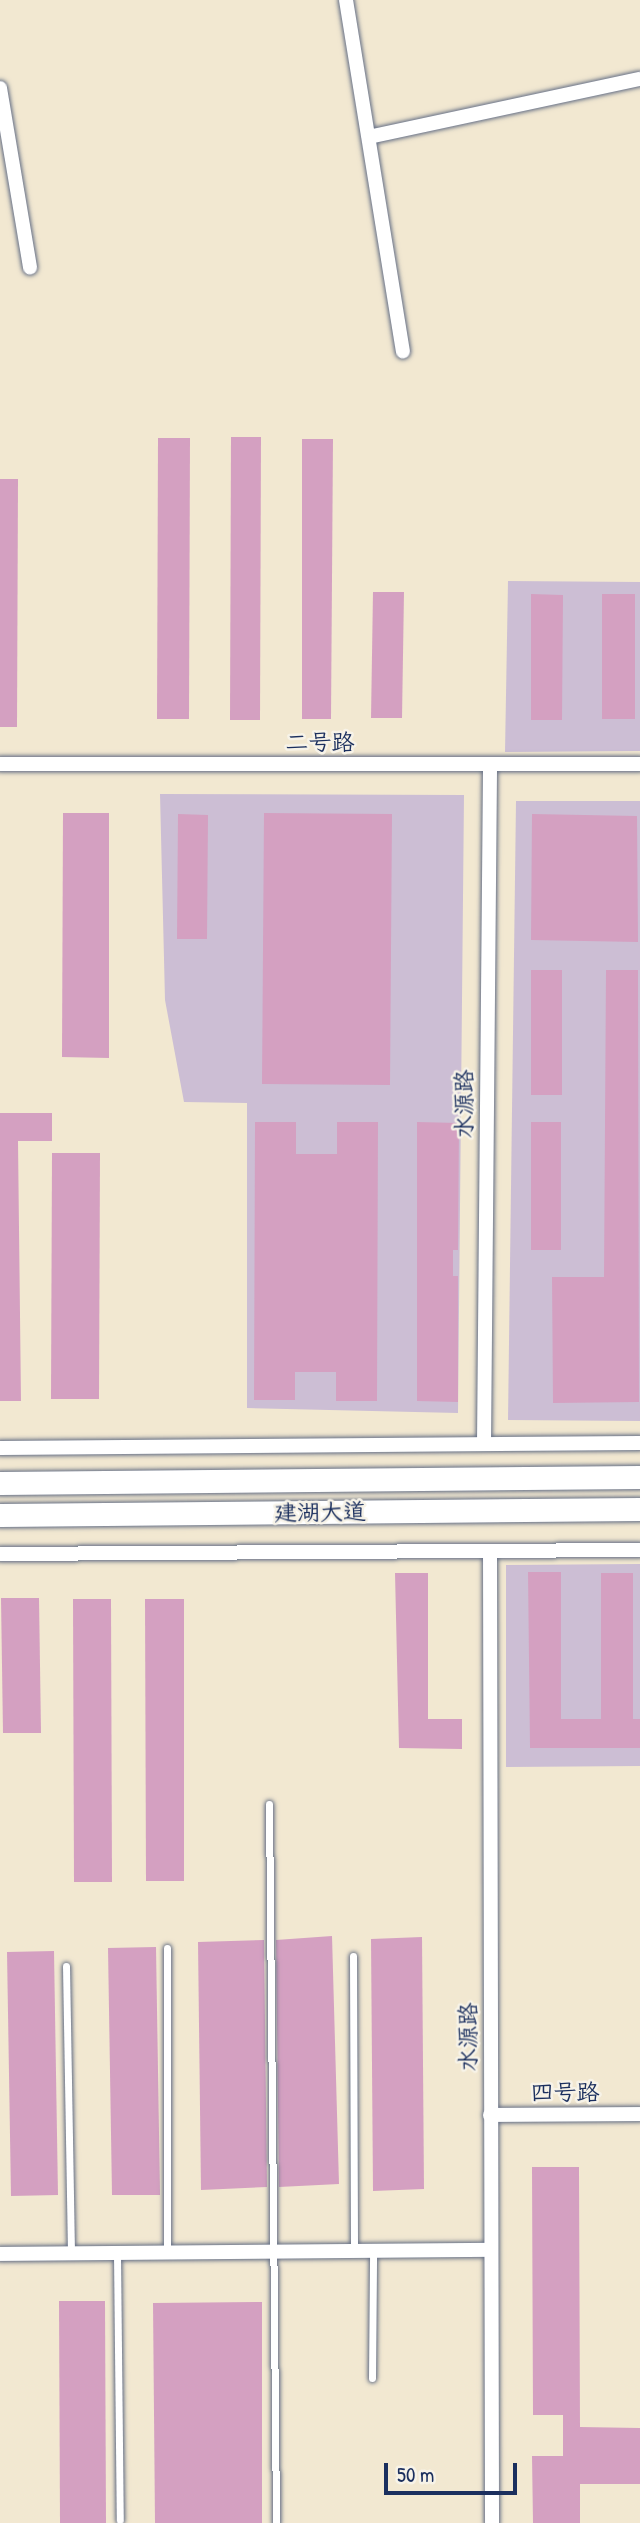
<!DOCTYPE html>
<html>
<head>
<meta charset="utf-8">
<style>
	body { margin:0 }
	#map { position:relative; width:640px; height:2523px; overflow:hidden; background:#f2e8d1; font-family:"Patrick Hand","LXGW WenKai TC",sans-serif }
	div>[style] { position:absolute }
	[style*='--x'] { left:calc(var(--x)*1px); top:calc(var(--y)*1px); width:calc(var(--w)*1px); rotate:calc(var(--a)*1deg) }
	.industrial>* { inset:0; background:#ccbed4 }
	.building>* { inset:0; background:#d4a0c1 }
	.roads { filter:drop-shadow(0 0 2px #667086) drop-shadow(0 0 2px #667086) }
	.service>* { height:7px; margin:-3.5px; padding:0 3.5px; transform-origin:3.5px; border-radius:3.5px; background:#fff }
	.minor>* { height:14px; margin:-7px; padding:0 7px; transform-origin:7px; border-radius:7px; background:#fff }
	.primary>* { height:23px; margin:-11.5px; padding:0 11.5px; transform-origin:11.5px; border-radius:11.5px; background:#fff }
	span { translate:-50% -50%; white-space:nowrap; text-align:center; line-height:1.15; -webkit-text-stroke:5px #f7f3e8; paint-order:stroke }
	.street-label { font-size:23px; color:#1b2f5e }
	.scale { position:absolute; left:384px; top:2463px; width:133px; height:32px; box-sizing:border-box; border:4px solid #1b2f5e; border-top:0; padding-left:9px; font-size:21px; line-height:24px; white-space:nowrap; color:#1b2f5e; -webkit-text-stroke:5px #f7f3e8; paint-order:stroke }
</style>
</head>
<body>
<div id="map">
	<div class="industrial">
		<i style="clip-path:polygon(508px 581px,640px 582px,640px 751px,505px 752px)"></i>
		<i style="clip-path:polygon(160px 794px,464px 795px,458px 1413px,247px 1408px,247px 1103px,184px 1102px,165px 1000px)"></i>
		<i style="clip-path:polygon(516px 801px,640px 801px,640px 1421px,508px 1420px)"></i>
		<i style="clip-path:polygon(640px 1564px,640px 1766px,506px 1767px,506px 1565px)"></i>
	</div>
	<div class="building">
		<i style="clip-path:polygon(231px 437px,261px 437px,260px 720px,230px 720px)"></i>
		<i style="clip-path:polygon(158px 438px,190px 438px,189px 719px,157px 719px)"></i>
		<i style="clip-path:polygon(302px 439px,333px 439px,331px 719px,302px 719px)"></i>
		<i style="clip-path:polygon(0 479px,18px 479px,17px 727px,0 727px)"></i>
		<i style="clip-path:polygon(373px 592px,404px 592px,402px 718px,371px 718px)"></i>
		<i style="clip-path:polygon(531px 594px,563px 595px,562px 720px,531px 720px)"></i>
		<i style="clip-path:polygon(602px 594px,635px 594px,635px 719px,602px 719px)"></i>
		<i style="clip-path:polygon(63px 813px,109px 813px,109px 1058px,62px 1057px)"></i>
		<i style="clip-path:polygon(264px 813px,392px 814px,390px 1085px,262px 1084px)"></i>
		<i style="clip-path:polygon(178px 814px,208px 815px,207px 939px,177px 939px)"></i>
		<i style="clip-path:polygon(532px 814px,637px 816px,638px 942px,531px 940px)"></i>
		<i style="clip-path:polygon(531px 970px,562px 970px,562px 1095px,531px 1095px)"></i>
		<i style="clip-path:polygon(606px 970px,638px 970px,639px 1402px,553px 1403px,552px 1277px,604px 1277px)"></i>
		<i style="clip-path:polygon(0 1113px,52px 1113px,52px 1141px,18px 1141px,21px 1401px,0 1401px)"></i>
		<i style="clip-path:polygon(255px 1122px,296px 1122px,296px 1154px,337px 1154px,337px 1122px,378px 1122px,377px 1401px,336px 1401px,336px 1372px,295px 1372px,295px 1400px,254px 1400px)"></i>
		<i style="clip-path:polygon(417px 1122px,459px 1123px,458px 1250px,453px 1250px,453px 1276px,458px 1276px,458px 1402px,417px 1401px)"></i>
		<i style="clip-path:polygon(531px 1122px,561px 1122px,561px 1250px,531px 1250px)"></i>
		<i style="clip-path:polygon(52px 1153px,100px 1153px,99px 1399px,51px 1399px)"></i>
		<i style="clip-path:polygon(528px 1572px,561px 1572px,561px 1719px,601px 1719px,601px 1573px,633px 1573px,633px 1719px,640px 1719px,640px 1748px,530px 1748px)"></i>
		<i style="clip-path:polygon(395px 1573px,428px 1573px,428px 1719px,462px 1719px,462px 1749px,399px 1748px)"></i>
		<i style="clip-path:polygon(1px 1598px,39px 1598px,41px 1733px,3px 1733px)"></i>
		<i style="clip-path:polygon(73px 1599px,111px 1599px,112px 1882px,74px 1882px)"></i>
		<i style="clip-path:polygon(145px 1599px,184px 1599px,184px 1881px,146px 1881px)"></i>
		<i style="clip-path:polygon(332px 1936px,339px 2184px,279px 2187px,276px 1940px)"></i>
		<i style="clip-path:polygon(422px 1937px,424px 2189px,373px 2191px,371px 1939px)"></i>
		<i style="clip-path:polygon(264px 1940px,267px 2187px,201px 2190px,198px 1942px)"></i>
		<i style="clip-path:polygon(156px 1947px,160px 2195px,112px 2195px,108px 1948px)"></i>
		<i style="clip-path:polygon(54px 1951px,58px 2195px,11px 2196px,7px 1952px)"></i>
		<i style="clip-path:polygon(532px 2167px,579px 2167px,580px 2427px,640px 2428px,640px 2484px,580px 2484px,580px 2523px,533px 2523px,532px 2456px,563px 2456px,563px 2415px,533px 2415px)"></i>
		<i style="clip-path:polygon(59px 2301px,105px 2301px,106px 2523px,60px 2523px)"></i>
		<i style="clip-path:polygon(262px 2302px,262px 2523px,155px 2523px,153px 2303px)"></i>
	</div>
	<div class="roads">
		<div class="service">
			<i style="--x:269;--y:1804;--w:719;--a:89.44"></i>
			<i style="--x:167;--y:1948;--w:304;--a:90"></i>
			<i style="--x:353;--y:1956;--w:295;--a:89.8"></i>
			<i style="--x:66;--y:1966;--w:287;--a:89"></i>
			<i style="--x:117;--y:2254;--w:266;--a:89.4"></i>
			<i style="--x:372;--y:2378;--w:127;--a:-89.5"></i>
		</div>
		<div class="minor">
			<i style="--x:346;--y:0;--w:356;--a:80.8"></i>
			<i style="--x:0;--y:88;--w:182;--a:80.5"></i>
			<i style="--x:369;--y:137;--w:277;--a:-12.1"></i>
			<i style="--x:0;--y:764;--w:640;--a:0"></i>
			<i style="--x:484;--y:1444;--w:679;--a:-89.49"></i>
			<i style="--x:0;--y:1448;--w:640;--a:-0.45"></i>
			<i style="--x:490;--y:1552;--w:971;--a:89.88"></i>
			<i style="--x:0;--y:1554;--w:640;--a:-0.36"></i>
			<i style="--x:490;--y:2115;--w:150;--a:-0.4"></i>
			<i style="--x:0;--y:2254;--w:491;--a:-0.5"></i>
		</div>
		<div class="primary">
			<i style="--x:0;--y:1483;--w:640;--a:-0.54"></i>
			<i style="--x:0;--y:1515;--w:640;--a:-0.54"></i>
		</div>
	</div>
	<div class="street-label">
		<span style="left:320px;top:742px">二号路</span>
		<span style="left:464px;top:1104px;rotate:-90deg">水源路</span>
		<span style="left:320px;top:1512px;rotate:-1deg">建湖大道</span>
		<span style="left:468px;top:2037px;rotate:-90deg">水源路</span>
		<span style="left:565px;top:2092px">四号路</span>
	</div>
	<div class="scale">50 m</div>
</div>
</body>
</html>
